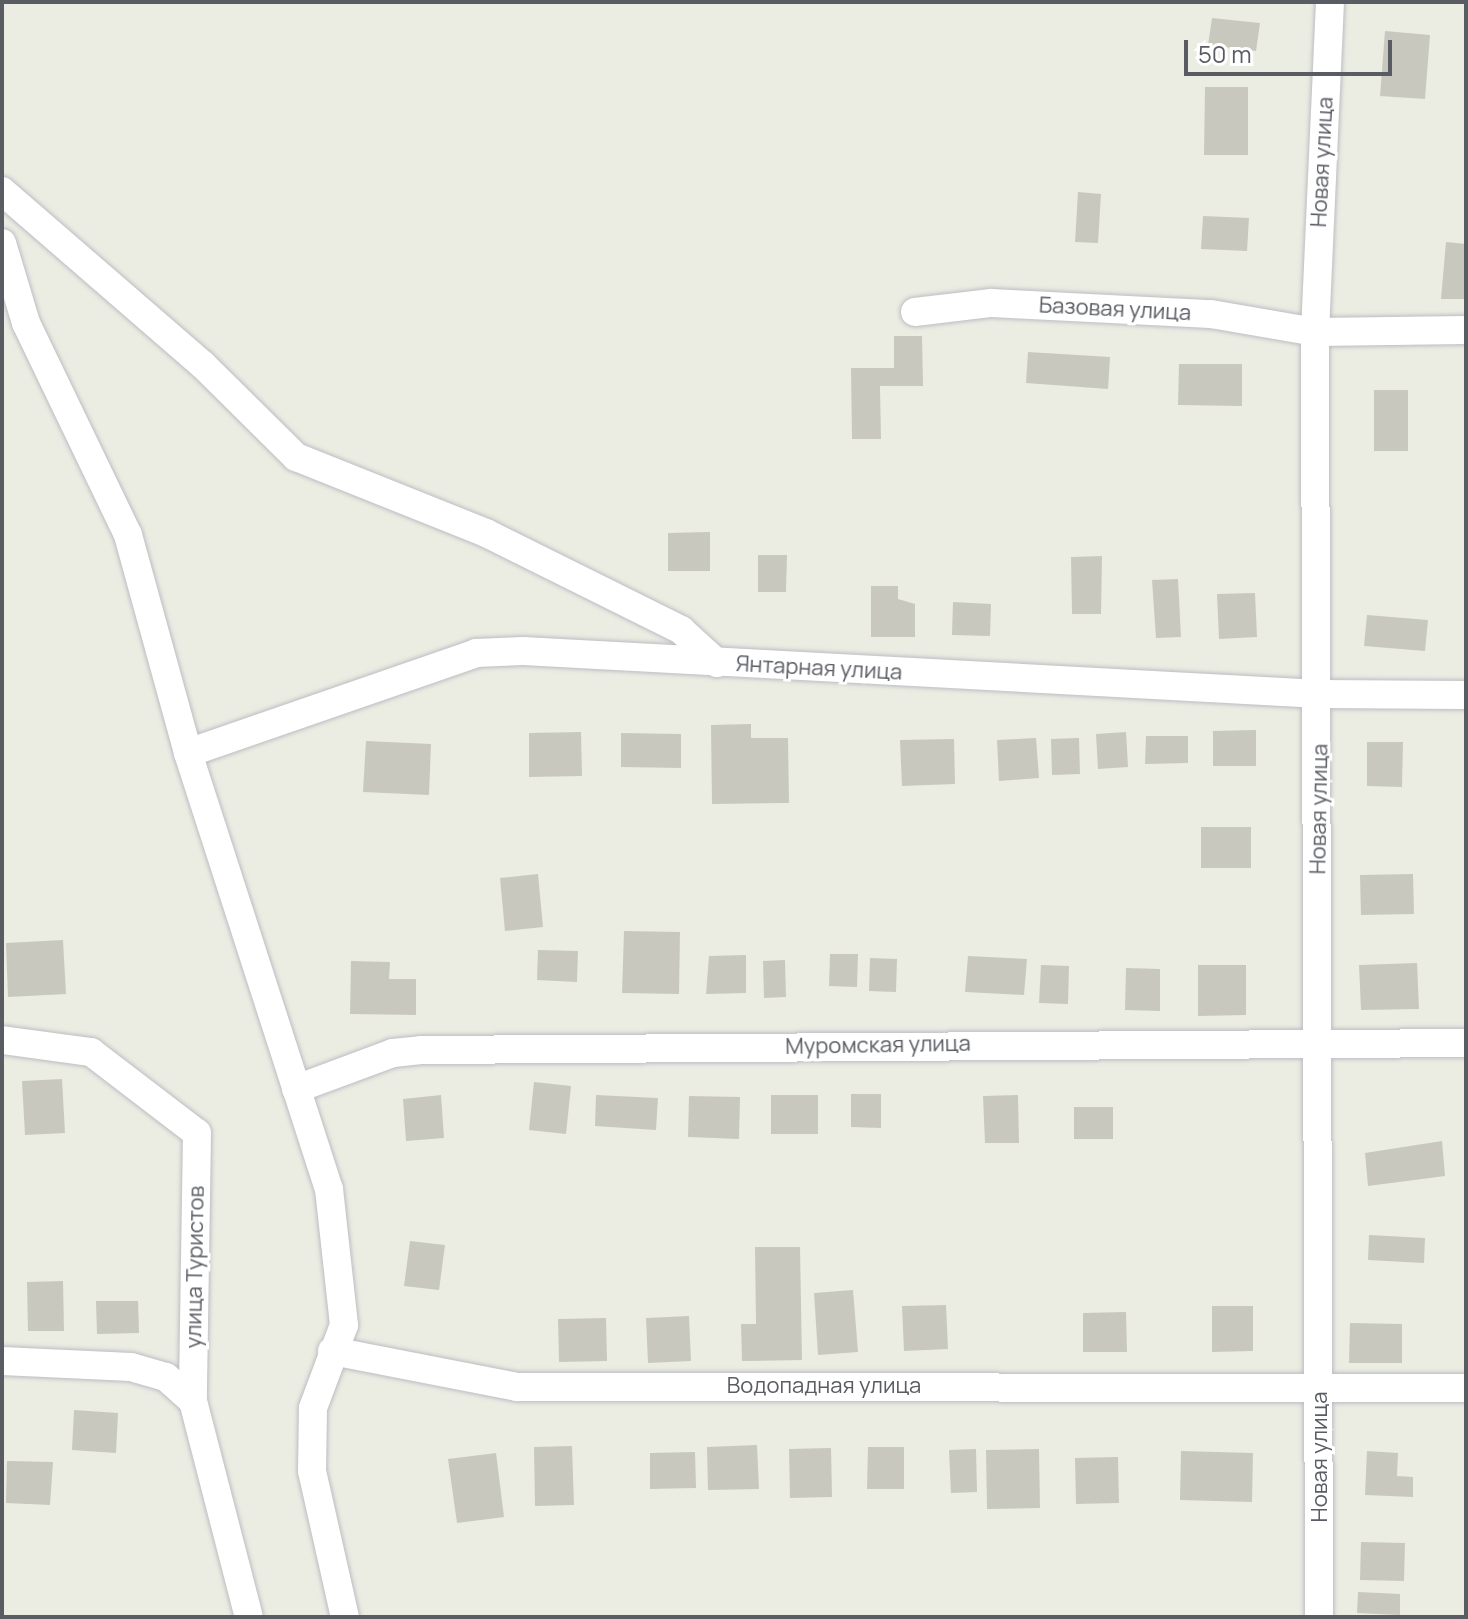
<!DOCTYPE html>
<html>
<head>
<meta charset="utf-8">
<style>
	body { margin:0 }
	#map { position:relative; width:1468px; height:1619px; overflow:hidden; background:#ecede2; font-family:Manrope,sans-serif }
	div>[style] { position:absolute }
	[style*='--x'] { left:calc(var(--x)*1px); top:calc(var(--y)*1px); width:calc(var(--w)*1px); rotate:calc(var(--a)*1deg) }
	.building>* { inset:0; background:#c8c8be }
	.roads { filter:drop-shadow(0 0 2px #bcbdc4) drop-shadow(0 0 2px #bcbdc4) }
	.street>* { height:28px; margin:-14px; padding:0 14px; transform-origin:14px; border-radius:14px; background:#fff }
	span { translate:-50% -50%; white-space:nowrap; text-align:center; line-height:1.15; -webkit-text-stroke:6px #fff; paint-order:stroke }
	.street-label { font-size:22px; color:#5a5c63 }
	.frame { position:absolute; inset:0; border:4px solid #5a5c63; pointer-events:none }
	.scale { position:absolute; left:1184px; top:40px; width:208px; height:36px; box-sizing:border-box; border:4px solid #5a5c63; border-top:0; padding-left:10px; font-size:24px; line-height:28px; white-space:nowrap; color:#5a5c63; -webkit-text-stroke:6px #fff; paint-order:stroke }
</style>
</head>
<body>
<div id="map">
	<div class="building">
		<i style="clip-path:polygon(1212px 18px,1260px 23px,1256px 51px,1208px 45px)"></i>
		<i style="clip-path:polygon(1385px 31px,1430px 35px,1425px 99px,1380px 96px)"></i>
		<i style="clip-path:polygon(1205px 87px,1248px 87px,1248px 155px,1204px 155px)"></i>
		<i style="clip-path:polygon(1078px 192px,1101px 194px,1098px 243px,1075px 242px)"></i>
		<i style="clip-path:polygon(1203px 216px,1249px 218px,1247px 251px,1201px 249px)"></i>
		<i style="clip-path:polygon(1446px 242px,1466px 244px,1466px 299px,1441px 299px)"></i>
		<i style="clip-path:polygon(894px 336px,922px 336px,923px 386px,880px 386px,881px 439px,852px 439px,851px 368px,894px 368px)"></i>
		<i style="clip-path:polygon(1028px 352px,1110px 357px,1108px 389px,1026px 383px)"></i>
		<i style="clip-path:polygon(1179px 364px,1242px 364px,1242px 406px,1178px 405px)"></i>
		<i style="clip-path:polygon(1374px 390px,1408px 390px,1408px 451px,1374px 451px)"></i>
		<i style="clip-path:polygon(710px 532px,710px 571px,668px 571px,668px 533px)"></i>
		<i style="clip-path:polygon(758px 555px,787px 555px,786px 592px,758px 592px)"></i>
		<i style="clip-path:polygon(1102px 556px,1101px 614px,1072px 614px,1071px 557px)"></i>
		<i style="clip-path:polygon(1178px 579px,1181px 637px,1156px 638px,1152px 580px)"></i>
		<i style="clip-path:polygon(871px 586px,898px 586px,898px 599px,915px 604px,915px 637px,871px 637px)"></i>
		<i style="clip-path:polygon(1255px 593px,1257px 637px,1219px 639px,1217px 594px)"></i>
		<i style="clip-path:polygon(953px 602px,991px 604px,990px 636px,952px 635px)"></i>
		<i style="clip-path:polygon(1367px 615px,1428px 620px,1425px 651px,1364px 646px)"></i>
		<i style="clip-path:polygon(751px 724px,751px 738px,788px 738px,789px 803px,712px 804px,711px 725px)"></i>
		<i style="clip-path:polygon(1256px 730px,1256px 766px,1213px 766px,1213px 731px)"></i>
		<i style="clip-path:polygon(581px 732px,582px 776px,529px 777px,529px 733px)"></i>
		<i style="clip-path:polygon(1126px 732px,1128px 767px,1098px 769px,1096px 734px)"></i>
		<i style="clip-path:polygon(621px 733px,681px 734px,681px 768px,621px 767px)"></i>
		<i style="clip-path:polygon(1146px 736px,1188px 736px,1188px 763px,1145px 764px)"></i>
		<i style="clip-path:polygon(1036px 738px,1039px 778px,999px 781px,997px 740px)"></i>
		<i style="clip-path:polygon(1079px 738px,1080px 774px,1052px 775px,1051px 739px)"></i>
		<i style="clip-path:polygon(954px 739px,955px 784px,902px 786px,900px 740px)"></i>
		<i style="clip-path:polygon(366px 741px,431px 744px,429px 795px,363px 792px)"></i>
		<i style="clip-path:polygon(1367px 742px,1403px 742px,1402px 787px,1367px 786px)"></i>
		<i style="clip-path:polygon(1201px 827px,1251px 827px,1251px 868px,1201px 868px)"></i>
		<i style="clip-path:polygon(538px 874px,543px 927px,505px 931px,500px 878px)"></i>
		<i style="clip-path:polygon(1413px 874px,1414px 914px,1361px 915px,1360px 875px)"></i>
		<i style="clip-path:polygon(624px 931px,680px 932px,679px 994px,622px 993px)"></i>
		<i style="clip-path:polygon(63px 940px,66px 994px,8px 997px,6px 943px)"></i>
		<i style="clip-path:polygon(538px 950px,578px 951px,577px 982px,537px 980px)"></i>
		<i style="clip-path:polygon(830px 954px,858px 954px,857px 987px,829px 986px)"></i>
		<i style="clip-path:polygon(746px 955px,746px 993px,706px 994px,709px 956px)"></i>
		<i style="clip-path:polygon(968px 956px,1027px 959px,1024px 995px,965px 992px)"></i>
		<i style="clip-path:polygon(870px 958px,897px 959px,896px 992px,869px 991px)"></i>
		<i style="clip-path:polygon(785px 960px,786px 997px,764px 998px,763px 961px)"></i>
		<i style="clip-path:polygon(351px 961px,390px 962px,389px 979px,416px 979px,416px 1015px,350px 1014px)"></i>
		<i style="clip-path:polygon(1417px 963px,1419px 1009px,1361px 1010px,1359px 965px)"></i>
		<i style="clip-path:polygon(1041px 965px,1069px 966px,1068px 1004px,1039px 1003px)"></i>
		<i style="clip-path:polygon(1198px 965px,1246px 965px,1246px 1015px,1198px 1016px)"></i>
		<i style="clip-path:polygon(1126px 968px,1160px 969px,1160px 1011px,1125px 1010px)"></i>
		<i style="clip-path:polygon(62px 1079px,65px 1133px,25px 1135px,22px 1081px)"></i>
		<i style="clip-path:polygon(534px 1082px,571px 1086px,566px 1134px,529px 1130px)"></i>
		<i style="clip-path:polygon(851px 1094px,881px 1094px,881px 1128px,851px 1127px)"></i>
		<i style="clip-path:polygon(441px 1095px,444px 1138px,406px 1141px,403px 1099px)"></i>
		<i style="clip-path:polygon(596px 1095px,658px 1098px,656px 1130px,595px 1126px)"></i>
		<i style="clip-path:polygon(771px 1095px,818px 1095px,818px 1134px,771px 1134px)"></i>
		<i style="clip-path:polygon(1018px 1095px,1019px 1143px,985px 1143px,983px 1096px)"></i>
		<i style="clip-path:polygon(689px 1096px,740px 1097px,739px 1139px,688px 1137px)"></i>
		<i style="clip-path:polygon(1074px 1107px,1113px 1107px,1113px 1139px,1074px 1139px)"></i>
		<i style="clip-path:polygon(1442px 1141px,1445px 1176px,1368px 1186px,1365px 1153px)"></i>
		<i style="clip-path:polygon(1369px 1235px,1425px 1238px,1424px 1263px,1368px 1260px)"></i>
		<i style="clip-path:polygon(410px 1241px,445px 1245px,439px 1290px,404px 1286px)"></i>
		<i style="clip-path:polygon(755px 1247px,800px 1247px,802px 1360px,742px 1361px,741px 1324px,756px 1324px)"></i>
		<i style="clip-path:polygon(63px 1281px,64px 1331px,28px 1331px,27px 1282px)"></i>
		<i style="clip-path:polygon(853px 1290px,858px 1352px,818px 1355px,814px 1293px)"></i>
		<i style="clip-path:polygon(96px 1301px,138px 1301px,139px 1333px,97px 1334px)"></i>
		<i style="clip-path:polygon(946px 1305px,948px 1349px,904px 1351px,902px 1306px)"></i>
		<i style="clip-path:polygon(1212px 1306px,1253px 1306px,1253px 1351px,1212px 1352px)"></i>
		<i style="clip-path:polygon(1126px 1312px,1127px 1352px,1083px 1352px,1083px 1313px)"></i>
		<i style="clip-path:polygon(689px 1316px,691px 1361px,648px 1363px,646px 1318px)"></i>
		<i style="clip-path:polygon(606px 1318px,607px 1361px,559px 1362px,558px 1319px)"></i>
		<i style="clip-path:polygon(1350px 1323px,1402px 1324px,1402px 1363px,1349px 1363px)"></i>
		<i style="clip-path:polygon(74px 1410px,118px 1413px,116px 1453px,72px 1450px)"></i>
		<i style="clip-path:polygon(757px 1445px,759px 1489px,708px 1490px,707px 1447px)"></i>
		<i style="clip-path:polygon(572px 1446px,574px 1505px,535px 1506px,534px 1447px)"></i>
		<i style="clip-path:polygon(868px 1447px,904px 1447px,904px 1489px,867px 1489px)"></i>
		<i style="clip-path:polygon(831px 1448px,832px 1497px,790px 1498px,789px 1449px)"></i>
		<i style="clip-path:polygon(976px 1449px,977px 1492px,951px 1493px,949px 1450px)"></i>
		<i style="clip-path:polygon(1039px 1449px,1040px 1508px,987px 1509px,986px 1450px)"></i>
		<i style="clip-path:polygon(1181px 1451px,1253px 1453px,1252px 1502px,1180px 1500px)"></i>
		<i style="clip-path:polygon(1367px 1451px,1398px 1453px,1397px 1476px,1413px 1477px,1413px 1497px,1365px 1495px)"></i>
		<i style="clip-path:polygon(695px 1452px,696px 1488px,650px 1489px,650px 1453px)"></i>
		<i style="clip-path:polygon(496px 1453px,504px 1517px,457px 1523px,448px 1459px)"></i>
		<i style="clip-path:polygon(1118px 1457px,1119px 1503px,1076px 1504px,1075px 1458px)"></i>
		<i style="clip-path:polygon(7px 1461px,53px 1462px,50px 1505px,6px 1503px)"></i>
		<i style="clip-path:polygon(1361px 1542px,1405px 1543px,1404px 1581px,1360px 1580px)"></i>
		<i style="clip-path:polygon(1358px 1592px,1400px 1594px,1400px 1615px,1357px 1613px)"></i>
	</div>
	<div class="roads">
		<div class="street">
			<i style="--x:2;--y:191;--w:266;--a:40.9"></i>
			<i style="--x:203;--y:365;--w:131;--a:44.7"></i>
			<i style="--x:296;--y:457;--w:205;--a:21.8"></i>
			<i style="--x:486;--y:533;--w:218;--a:26.4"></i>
			<i style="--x:681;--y:630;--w:49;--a:42.5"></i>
			<i style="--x:2;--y:243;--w:84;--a:73.3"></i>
			<i style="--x:26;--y:323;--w:235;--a:64.3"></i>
			<i style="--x:128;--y:535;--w:226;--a:74.6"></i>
			<i style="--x:188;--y:753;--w:458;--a:72.1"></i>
			<i style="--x:329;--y:1189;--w:137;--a:83.7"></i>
			<i style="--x:344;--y:1325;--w:89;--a:110.5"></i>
			<i style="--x:313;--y:1408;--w:63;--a:90.9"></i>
			<i style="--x:312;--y:1471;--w:150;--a:77.3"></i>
			<i style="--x:915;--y:312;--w:77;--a:-6.8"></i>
			<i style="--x:991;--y:303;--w:220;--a:2.9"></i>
			<i style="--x:1211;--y:314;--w:106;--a:9.8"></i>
			<i style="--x:1315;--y:332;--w:151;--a:-0.8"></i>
			<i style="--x:188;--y:753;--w:305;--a:-19.1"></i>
			<i style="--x:476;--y:653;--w:47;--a:-2.4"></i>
			<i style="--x:523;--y:651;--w:798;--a:3.09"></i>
			<i style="--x:1320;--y:694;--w:146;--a:0.4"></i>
			<i style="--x:2;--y:1040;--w:90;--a:7.7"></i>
			<i style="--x:91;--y:1052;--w:133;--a:37.4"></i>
			<i style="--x:197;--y:1133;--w:268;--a:90.9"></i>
			<i style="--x:193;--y:1401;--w:223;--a:75.5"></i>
			<i style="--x:296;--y:1089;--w:103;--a:-20.4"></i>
			<i style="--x:393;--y:1053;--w:28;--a:-6"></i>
			<i style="--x:421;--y:1050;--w:1045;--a:-0.38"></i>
			<i style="--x:332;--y:1351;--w:188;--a:11"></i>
			<i style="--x:517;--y:1387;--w:949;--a:0.06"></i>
			<i style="--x:2;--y:1361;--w:129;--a:2.7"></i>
			<i style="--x:131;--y:1367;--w:36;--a:16"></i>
			<i style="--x:166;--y:1377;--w:36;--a:42"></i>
			<i style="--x:1319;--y:1617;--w:1285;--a:-90.18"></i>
			<i style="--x:1315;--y:332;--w:330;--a:-87.4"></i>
		</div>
	</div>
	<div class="street-label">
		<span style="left:1322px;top:162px;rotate:-87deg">Новая улица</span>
		<span style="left:1115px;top:309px;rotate:3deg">Базовая улица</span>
		<span style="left:819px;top:668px;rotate:3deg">Янтарная улица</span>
		<span style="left:1319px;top:809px;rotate:-89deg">Новая улица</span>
		<span style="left:878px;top:1045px;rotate:-1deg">Муромская улица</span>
		<span style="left:195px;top:1267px;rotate:-89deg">улица Туристов</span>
		<span style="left:824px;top:1386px">Водопадная улица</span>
		<span style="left:1320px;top:1457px;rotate:-90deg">Новая улица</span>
	</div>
	<div class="frame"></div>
	<div class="scale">50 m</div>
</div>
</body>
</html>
